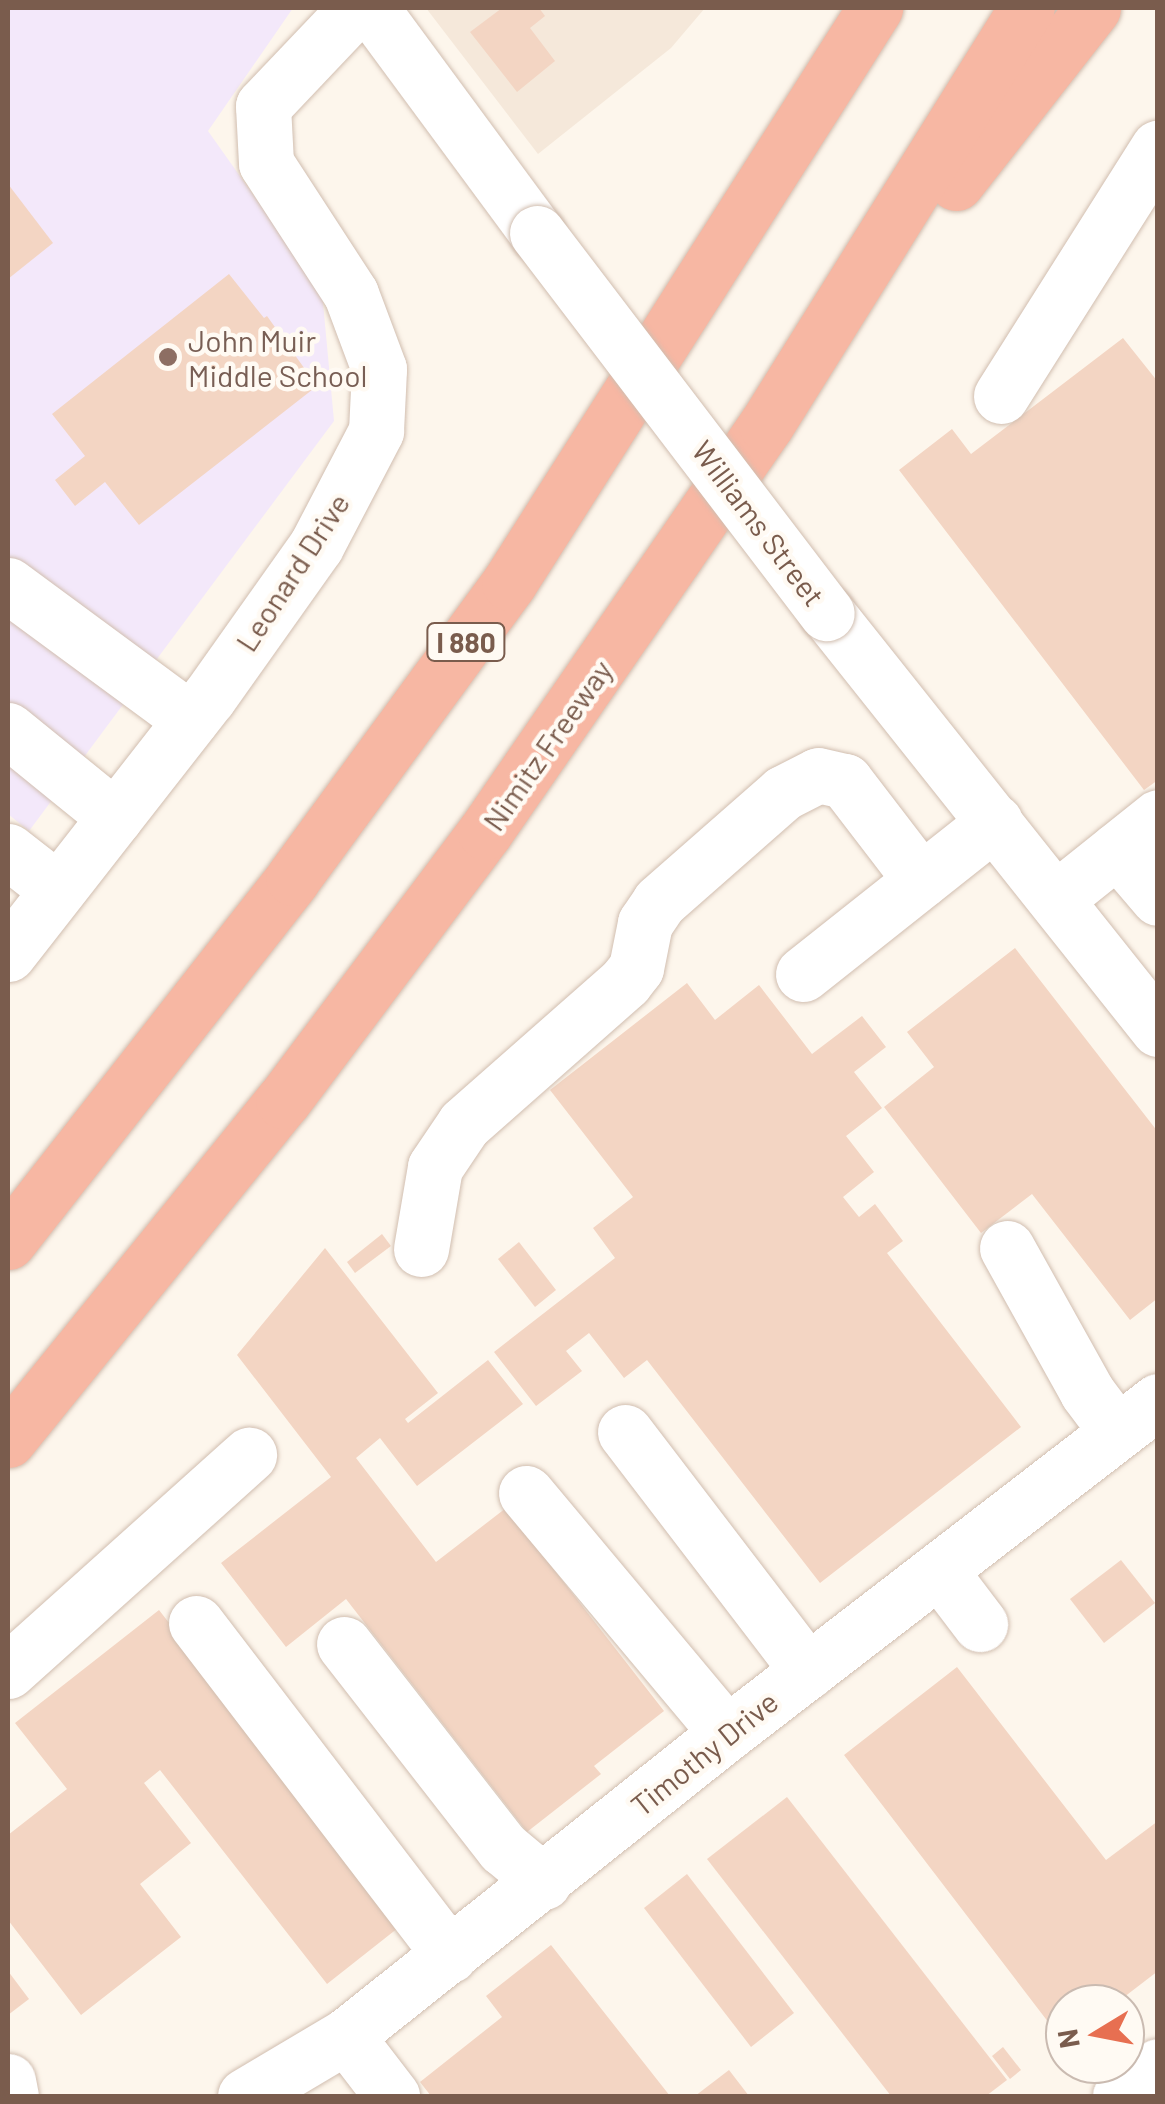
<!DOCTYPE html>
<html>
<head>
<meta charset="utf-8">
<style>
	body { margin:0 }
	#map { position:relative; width:1165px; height:2104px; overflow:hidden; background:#fdf6ec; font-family:Barlow,sans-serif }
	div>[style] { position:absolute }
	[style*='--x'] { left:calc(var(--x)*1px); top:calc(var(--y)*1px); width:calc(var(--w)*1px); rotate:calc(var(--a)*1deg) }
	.residential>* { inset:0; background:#f5e8da }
	.education>* { inset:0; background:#f3e8fa }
	.building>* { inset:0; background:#f3d5c3 }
	.roads { filter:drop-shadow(0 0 2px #d1beb0) drop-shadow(0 0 2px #d1beb0) }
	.minor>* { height:55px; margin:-27.5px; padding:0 27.5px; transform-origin:27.5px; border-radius:27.5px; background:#fff }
	.highway>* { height:55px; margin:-27.5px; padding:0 27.5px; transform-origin:27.5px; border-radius:27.5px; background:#f7b7a3 }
	.bridges { filter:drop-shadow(0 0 2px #d1beb0) drop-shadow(0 0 2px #d1beb0) }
	.minor-bridge>* { height:55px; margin:-27.5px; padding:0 27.5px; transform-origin:27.5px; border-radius:27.5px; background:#fff }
	.dots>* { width:28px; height:28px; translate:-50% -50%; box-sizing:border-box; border:5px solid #fffaf3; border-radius:50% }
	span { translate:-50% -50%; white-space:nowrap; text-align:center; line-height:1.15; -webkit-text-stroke:9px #fffaf3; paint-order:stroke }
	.shield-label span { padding:2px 8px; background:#fffaf3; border:2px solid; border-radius:8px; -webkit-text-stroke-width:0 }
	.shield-label { font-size:28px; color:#7a5c4d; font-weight:700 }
	.education-label { font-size:30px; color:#785e54 }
	.left { translate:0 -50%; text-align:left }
	.street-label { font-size:30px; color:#7a5c4d }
	.frame { position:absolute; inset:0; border:10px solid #7a5c4d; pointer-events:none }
	.north { position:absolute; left:1045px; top:1984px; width:100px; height:100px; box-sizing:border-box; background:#fffaf3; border:2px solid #cabbb1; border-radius:50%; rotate:260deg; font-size:28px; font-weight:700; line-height:40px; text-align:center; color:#7a5c4d }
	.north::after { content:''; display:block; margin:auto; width:35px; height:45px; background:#e76f51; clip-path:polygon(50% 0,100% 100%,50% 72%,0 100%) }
</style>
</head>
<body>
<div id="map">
	<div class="residential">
		<i style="clip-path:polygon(426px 8px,705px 8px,671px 48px,538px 154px)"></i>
	</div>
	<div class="education">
		<i style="clip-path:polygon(8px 8px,293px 8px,208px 131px,322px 292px,334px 421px,29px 831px,8px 814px)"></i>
	</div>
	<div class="building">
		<i style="clip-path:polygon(502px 8px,539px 8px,545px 16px,530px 28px,555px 61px,517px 92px,470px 32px)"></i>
		<i style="clip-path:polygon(8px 184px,53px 243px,8px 279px)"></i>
		<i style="clip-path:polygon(229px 274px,264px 318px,267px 316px,317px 386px,139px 525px,105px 482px,75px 506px,55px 480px,85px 456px,52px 414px)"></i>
		<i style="clip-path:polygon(1123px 338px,1158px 382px,1158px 780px,1144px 790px,899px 470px,952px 429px,971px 454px)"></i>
		<i style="clip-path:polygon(1015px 948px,1158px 1132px,1158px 1298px,1130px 1320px,1032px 1194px,981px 1233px,884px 1107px,934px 1067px,907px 1032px)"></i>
		<i style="clip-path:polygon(687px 983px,715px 1020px,759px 985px,812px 1054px,862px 1016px,886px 1047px,854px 1072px,882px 1108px,846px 1136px,874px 1172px,843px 1197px,859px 1217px,875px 1204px,903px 1241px,887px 1253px,1021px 1427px,820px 1583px,647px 1360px,624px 1378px,589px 1333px,566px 1351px,582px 1371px,536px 1406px,494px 1352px,615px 1258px,593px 1228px,633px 1197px,550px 1090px)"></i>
		<i style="clip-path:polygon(382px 1234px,391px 1246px,355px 1273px,347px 1262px)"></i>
		<i style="clip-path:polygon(519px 1242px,556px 1290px,535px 1307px,498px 1259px)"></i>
		<i style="clip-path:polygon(325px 1248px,438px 1393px,405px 1419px,408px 1423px,488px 1360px,523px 1404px,417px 1486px,380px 1438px,356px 1458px,436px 1562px,506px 1508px,664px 1711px,594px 1766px,601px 1774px,527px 1832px,346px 1599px,286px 1647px,221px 1563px,331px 1477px,237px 1355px)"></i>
		<i style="clip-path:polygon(1121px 1560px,1155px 1603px,1104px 1643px,1070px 1599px)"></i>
		<i style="clip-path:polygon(159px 1610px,403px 1924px,327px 1984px,160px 1770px,144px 1783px,191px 1843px,140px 1884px,181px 1937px,81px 2015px,8px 1920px,8px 1835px,67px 1789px,15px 1723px)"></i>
		<i style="clip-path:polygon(957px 1667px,1106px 1860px,1158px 1821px,1158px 1971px,1115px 2004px,1065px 2004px,1065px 2044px,844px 1755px)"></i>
		<i style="clip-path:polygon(787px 1797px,1007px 2080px,986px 2096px,891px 2096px,707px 1859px)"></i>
		<i style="clip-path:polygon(687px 1874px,794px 2013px,751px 2047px,644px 1908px)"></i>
		<i style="clip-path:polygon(551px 1945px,670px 2096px,431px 2096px,420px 2082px,502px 2017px,486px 1996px)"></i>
		<i style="clip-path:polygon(8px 1971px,29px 1999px,8px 2015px)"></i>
		<i style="clip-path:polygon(1003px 2047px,1021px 2070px,1010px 2079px,992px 2056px)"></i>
		<i style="clip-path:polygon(729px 2070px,749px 2096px,695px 2096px)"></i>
	</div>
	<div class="roads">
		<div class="minor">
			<i style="--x:371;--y:8;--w:280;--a:53.6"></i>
			<i style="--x:1001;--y:396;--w:294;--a:-57.7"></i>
			<i style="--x:8;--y:585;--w:227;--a:36.4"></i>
			<i style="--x:827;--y:613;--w:532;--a:51.49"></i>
			<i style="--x:8;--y:730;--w:138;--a:39.1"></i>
			<i style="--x:1117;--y:850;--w:63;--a:49.5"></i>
			<i style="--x:8;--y:851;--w:63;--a:38"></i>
			<i style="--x:1057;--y:898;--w:129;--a:-38.7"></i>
			<i style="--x:8;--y:954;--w:326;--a:-52"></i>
			<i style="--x:209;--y:697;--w:185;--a:-54.7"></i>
			<i style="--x:316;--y:546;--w:130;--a:-62.4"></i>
			<i style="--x:376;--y:431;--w:62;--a:-87.2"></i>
			<i style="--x:379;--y:369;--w:80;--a:-110.5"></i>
			<i style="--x:351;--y:294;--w:156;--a:-123"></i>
			<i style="--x:266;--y:163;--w:57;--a:-93"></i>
			<i style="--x:263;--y:106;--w:135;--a:-46.5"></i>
			<i style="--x:803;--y:974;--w:245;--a:-38.4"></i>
			<i style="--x:1007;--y:1248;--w:165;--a:60.9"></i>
			<i style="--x:1087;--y:1392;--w:50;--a:53.1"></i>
			<i style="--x:421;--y:1249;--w:83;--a:-80.3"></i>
			<i style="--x:435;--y:1167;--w:52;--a:-56"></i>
			<i style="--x:464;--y:1124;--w:215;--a:-41.4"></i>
			<i style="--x:625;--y:982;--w:18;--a:-52"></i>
			<i style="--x:636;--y:968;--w:46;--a:-78.7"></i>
			<i style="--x:645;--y:923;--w:25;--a:-56"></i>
			<i style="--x:659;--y:902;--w:165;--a:-41.3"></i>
			<i style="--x:783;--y:793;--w:39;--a:-27"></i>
			<i style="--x:818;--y:775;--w:28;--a:13"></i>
			<i style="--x:845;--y:781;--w:125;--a:52.5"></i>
			<i style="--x:625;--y:1432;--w:301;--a:52.6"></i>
			<i style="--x:526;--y:1493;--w:313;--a:50.1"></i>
			<i style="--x:939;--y:1570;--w:68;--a:52.8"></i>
			<i style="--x:196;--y:1623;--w:418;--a:52.6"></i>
			<i style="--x:344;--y:1644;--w:259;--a:52.1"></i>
			<i style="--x:503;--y:1848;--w:53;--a:39.7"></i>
			<i style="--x:8;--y:1671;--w:324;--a:-41.9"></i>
			<i style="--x:346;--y:2036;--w:76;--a:52.5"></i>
			<i style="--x:8;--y:2081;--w:15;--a:79"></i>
			<i style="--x:245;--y:2096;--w:117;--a:-30.7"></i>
			<i style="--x:346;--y:2036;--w:487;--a:-38.5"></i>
			<i style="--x:727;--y:1733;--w:544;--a:-37.61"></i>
			<i style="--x:1120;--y:2096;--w:48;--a:-38.3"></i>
		</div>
		<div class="highway">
			<i style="--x:956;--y:183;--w:222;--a:-51.9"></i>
			<i style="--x:8;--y:1242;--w:462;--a:-51.9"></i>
			<i style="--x:293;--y:878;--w:366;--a:-53.8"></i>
			<i style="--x:509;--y:583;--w:682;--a:-57.52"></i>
			<i style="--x:8;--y:1440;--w:437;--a:-51"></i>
			<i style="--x:283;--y:1101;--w:336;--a:-53.1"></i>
			<i style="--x:485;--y:832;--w:495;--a:-55.4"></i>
			<i style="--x:766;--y:425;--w:492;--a:-58"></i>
		</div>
	</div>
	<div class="bridges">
		<div class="minor-bridge">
			<i style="--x:537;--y:233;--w:478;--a:52.7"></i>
		</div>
	</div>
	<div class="dots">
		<i style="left:168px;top:357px;background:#8d6e63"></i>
	</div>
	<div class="shield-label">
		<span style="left:466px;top:642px">I 880</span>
	</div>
	<div class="education-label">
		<span class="left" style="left:188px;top:357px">John Muir<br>Middle School</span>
	</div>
	<div class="street-label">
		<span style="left:759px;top:523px;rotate:53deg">Williams Street</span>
		<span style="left:292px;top:572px;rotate:-57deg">Leonard Drive</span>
		<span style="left:547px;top:745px;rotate:-55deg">Nimitz Freeway</span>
		<span style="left:704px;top:1753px;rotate:-39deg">Timothy Drive</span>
	</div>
	<div class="frame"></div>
	<div class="north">N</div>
</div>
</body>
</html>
